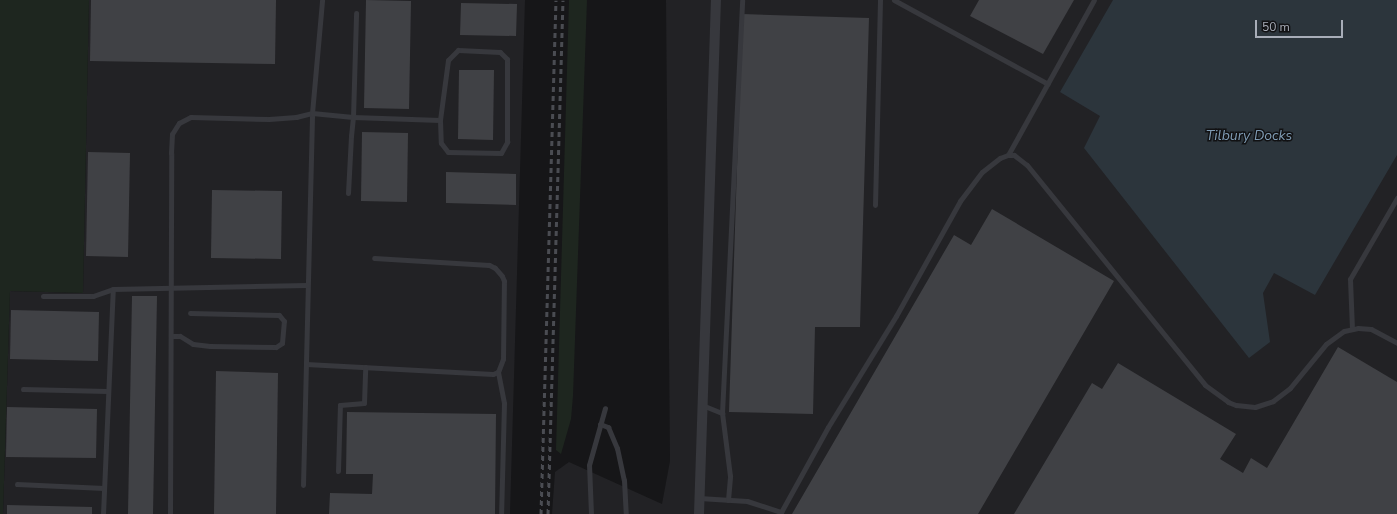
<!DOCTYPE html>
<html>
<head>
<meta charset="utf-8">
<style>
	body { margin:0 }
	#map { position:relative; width:1397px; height:514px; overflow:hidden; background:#161618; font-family:"Nunito Sans",sans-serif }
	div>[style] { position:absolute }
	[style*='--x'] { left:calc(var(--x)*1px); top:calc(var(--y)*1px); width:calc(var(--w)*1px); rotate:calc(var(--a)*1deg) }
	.built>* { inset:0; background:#222225 }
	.green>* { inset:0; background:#1e261f }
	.water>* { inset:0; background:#2c353c }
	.building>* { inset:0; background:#404145 }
	.lane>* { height:5px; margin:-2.5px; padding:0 2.5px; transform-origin:2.5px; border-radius:2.5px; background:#37383d }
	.street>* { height:10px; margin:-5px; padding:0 5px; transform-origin:5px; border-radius:5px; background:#37383d }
	.rail>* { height:3px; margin-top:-1.5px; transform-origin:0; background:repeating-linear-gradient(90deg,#4a4c52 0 5px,transparent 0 9px) }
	span { translate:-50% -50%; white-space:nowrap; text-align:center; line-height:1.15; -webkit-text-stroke:3px #111113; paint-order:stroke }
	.water-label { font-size:14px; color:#7f9bb3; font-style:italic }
	.scale { position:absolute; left:1255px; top:20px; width:88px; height:18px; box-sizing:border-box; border:2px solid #a8adb8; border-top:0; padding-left:5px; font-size:12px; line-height:14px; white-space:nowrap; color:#a8adb8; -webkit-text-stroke:3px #111113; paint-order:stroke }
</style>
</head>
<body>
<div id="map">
	<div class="built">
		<i style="clip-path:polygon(89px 0,525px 0,510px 514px,3px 514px,10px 291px,83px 293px)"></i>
		<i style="clip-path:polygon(666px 0,1397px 0,1397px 514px,552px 514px,555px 472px,569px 462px,662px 504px,670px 461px)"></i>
	</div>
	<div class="green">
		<i style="clip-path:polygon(0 0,89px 0,83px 293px,10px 291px,3px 514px,0 514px)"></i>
		<i style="clip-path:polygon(569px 0,587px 0,573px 396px,571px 419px,561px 454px,556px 450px)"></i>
	</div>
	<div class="water">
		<i style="clip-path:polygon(1113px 0,1397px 0,1397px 155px,1315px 295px,1274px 273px,1263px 293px,1270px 342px,1249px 358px,1084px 148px,1100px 116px,1060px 92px)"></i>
	</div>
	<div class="building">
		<i style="clip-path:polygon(91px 0,276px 0,275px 64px,90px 61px)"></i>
		<i style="clip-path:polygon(366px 0,411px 1px,409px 109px,364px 108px)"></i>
		<i style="clip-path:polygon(979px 0,1074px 0,1043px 54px,970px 16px)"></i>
		<i style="clip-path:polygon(461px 3px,517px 4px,516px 36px,460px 35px)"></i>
		<i style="clip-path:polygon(742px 14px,869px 18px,860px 327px,815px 327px,813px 414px,729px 412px)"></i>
		<i style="clip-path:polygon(459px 70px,494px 70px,493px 140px,458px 139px)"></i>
		<i style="clip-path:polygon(362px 132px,408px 133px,407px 202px,361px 201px)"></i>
		<i style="clip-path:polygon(88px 152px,130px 153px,128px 257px,86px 256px)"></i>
		<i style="clip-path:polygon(446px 172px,516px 174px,516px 205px,446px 203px)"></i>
		<i style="clip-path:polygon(212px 190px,282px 191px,281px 259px,211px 258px)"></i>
		<i style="clip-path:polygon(992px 209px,1114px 281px,978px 514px,792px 514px,954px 235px,971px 245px)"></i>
		<i style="clip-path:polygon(132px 296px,157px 296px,153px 514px,128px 514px)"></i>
		<i style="clip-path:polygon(11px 310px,99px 312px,98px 361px,10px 359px)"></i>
		<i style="clip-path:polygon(1338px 347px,1397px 382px,1397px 514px,1014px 514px,1092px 383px,1102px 389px,1118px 363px,1236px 434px,1220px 459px,1243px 473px,1251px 458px,1267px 468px)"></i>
		<i style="clip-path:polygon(216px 371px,278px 373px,276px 514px,214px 514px)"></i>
		<i style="clip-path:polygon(7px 407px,97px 409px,96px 458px,6px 457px)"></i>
		<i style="clip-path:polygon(347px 412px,496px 414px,495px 514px,329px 514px,330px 493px,372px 494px,373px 474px,346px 474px)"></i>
		<i style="clip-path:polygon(7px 505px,92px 507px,92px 514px,7px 514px)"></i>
	</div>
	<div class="lane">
		<i style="--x:894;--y:0;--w:175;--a:28.6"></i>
		<i style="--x:1008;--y:155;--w:177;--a:-61"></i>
		<i style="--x:348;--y:193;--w:57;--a:-87"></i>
		<i style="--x:351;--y:136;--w:19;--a:-84"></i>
		<i style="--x:353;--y:117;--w:104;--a:-88.3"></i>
		<i style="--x:875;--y:205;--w:205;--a:-88.6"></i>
		<i style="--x:43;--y:296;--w:50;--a:0"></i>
		<i style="--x:93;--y:296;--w:21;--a:-19"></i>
		<i style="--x:1352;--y:329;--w:50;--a:-92.3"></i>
		<i style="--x:1350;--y:279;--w:94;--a:-59.9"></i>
		<i style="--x:171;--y:336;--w:9;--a:0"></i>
		<i style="--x:180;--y:336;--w:15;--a:32"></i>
		<i style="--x:193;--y:344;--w:17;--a:7"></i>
		<i style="--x:210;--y:346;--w:66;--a:0.9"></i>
		<i style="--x:276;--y:347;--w:7;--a:-34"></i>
		<i style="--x:282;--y:343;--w:22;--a:-85"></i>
		<i style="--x:284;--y:321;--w:8;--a:-130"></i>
		<i style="--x:279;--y:315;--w:89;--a:-178.7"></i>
		<i style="--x:306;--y:364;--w:187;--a:3.1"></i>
		<i style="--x:493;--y:374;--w:5;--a:-22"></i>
		<i style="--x:498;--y:372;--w:14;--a:-69"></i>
		<i style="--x:503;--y:359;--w:78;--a:-89.3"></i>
		<i style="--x:504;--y:281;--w:5;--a:-112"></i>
		<i style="--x:502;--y:276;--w:11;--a:-131"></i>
		<i style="--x:495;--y:268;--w:7;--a:-153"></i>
		<i style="--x:489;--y:265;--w:115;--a:-176.5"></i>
		<i style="--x:498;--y:372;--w:32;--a:79"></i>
		<i style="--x:504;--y:403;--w:111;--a:91.5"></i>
		<i style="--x:23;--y:389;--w:84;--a:1.4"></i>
		<i style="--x:702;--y:405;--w:22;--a:22"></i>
		<i style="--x:600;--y:424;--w:9;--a:21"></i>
		<i style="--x:608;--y:427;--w:23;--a:67"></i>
		<i style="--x:617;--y:448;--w:33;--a:78"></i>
		<i style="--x:624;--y:480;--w:34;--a:87"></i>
		<i style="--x:338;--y:471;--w:66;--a:-88.3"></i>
		<i style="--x:340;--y:405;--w:24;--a:-5"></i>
		<i style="--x:364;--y:403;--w:36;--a:-88"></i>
		<i style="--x:17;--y:484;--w:87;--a:2.6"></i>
		<i style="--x:303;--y:485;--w:372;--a:-88.6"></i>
		<i style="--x:312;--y:113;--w:113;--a:-84.9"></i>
		<i style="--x:699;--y:498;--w:48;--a:3.6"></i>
		<i style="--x:747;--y:501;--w:36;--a:18"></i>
		<i style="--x:728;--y:500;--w:24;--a:-85"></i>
		<i style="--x:730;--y:476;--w:64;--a:-97.2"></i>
		<i style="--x:722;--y:413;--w:413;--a:-87.2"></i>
		<i style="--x:103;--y:514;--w:225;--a:-87.5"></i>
		<i style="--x:113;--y:289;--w:194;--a:-1.2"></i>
		<i style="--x:170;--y:514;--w:361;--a:-89.8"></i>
		<i style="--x:171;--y:153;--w:19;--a:-87"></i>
		<i style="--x:172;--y:134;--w:13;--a:-58"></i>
		<i style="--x:179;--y:123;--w:13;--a:-27"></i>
		<i style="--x:191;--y:117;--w:78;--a:1.5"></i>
		<i style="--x:269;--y:119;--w:27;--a:-4"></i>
		<i style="--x:296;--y:117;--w:16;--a:-14"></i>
		<i style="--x:312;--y:113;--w:41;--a:5.6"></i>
		<i style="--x:353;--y:117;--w:87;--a:2"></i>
		<i style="--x:440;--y:120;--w:23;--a:88"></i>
		<i style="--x:441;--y:143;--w:11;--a:52"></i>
		<i style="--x:448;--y:152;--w:53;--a:1.1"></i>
		<i style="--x:501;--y:153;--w:13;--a:-61"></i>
		<i style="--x:507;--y:142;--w:83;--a:-90"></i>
		<i style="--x:507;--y:59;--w:10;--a:-135"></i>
		<i style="--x:500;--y:52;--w:42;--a:-177.3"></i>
		<i style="--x:458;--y:50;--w:14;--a:135"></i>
		<i style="--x:448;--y:60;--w:61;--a:97.6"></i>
		<i style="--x:591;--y:514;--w:49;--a:-92.3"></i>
		<i style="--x:589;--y:465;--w:59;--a:-74.3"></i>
		<i style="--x:780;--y:514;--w:99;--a:-61.1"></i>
		<i style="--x:828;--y:427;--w:130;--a:-58.5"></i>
		<i style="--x:896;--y:316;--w:132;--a:-60.9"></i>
		<i style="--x:960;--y:201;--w:36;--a:-53"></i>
		<i style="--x:982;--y:172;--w:23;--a:-38"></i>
		<i style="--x:1000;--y:158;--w:9;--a:-21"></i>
		<i style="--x:1008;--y:155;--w:6;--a:0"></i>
		<i style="--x:1014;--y:155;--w:16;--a:38"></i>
		<i style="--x:1027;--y:165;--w:283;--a:51"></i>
		<i style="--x:1205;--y:385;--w:29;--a:36"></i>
		<i style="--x:1228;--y:402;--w:9;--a:21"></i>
		<i style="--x:1236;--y:405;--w:19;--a:6"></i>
		<i style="--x:1255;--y:407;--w:19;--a:-18"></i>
		<i style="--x:1273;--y:401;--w:21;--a:-37"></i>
		<i style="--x:1290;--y:388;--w:57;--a:-50.7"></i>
		<i style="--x:1326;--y:344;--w:22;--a:-36"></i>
		<i style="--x:1344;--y:331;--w:14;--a:-12"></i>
		<i style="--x:1358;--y:328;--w:13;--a:4"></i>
		<i style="--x:1371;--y:329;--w:30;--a:28"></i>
	</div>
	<div class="street">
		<i style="--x:699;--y:514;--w:514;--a:-88.11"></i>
	</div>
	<div class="rail">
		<i style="--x:541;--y:514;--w:514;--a:-88.33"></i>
		<i style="--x:548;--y:514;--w:514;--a:-88.33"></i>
	</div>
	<div class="water-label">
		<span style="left:1249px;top:136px">Tilbury Docks</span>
	</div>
	<div class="scale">50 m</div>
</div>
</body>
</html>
